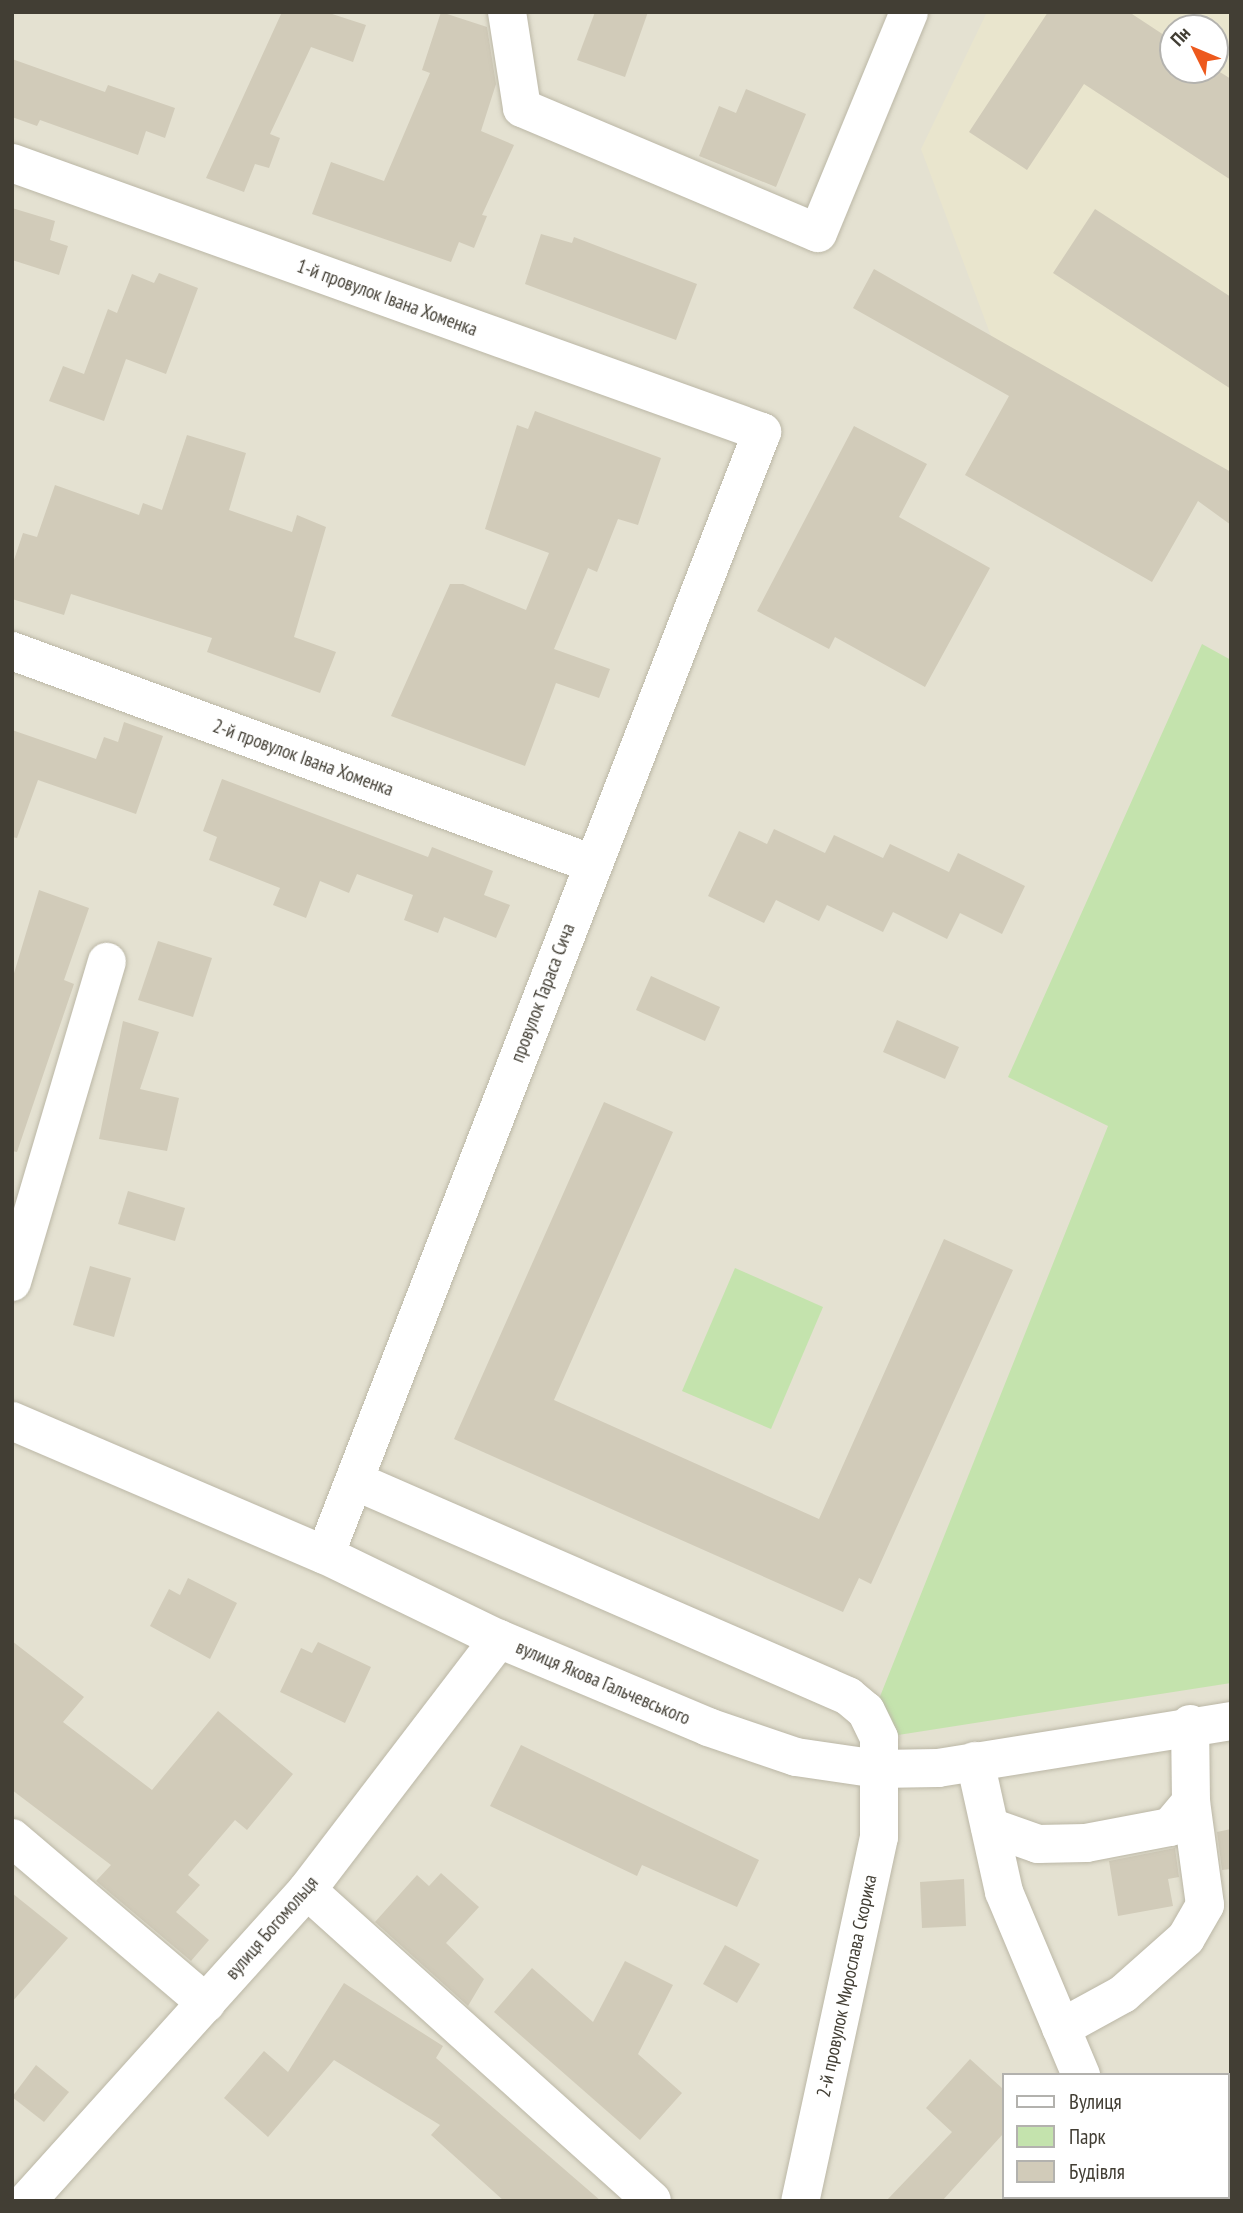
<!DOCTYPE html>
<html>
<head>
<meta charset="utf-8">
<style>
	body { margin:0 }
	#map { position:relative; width:1243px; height:2213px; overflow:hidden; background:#f0eee3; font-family:"PT Sans Narrow",sans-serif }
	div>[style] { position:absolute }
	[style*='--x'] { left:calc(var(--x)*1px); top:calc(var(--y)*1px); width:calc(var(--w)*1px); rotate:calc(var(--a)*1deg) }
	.residential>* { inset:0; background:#e4e1d1 }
	.education>* { inset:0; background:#e9e5cd }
	.green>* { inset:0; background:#c4e3ad }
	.building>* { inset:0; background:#d1cbb9 }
	.roads { filter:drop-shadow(0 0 2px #bbb7a6) drop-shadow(0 0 2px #bbb7a6) }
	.minor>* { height:38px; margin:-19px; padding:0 19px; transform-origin:19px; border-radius:19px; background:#fff }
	span { translate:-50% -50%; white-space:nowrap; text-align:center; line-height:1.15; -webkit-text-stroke:5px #fff; paint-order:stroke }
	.street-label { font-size:19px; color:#423e34 }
	.frame { position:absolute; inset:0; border:14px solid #423e34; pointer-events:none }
	.legend { position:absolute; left:1002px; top:2073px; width:228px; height:126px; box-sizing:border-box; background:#fff; border:2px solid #b3b2ae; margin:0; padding:9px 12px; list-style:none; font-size:21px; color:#423e34 }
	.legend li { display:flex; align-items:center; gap:14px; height:35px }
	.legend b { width:35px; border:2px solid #b3b2ae }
	.north { position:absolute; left:1159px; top:14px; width:70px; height:70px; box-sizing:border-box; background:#fff; border:2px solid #b3b2ae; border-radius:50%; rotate:313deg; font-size:19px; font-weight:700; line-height:28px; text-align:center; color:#423e34 }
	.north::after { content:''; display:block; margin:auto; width:24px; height:32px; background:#ed591d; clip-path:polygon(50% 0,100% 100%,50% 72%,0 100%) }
</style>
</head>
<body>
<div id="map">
	<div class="residential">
		<i style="clip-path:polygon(evenodd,12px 12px,1231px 12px,1231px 2201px,12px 2201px,12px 12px,1173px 28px,1215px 28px,1215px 70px,1173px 70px,1173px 28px,12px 12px,1003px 2075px,1227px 2075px,1227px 2197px,1003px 2197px,1003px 2075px)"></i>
	</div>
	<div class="education">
		<i style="clip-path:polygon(evenodd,987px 12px,1231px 12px,1231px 473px,991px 336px,921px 149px,987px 12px,1173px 28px,1215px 28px,1215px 70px,1173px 70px,1173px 28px)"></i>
	</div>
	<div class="green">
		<i style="clip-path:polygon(1202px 644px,1231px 660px,1231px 1683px,879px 1738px,879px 1699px,1108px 1126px,1008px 1077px)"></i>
		<i style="clip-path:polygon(735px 1268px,823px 1307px,771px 1429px,682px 1391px)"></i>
	</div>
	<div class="building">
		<i style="clip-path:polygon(282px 12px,326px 12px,366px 25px,353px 62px,311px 47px,270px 134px,280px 138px,269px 168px,255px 164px,244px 192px,206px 178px)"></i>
		<i style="clip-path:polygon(441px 12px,487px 27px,496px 84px,481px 131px,514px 145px,482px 215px,487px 216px,474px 248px,459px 242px,451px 262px,312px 214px,331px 162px,384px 181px,430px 73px,422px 70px)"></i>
		<i style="clip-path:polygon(595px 12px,648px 12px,625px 77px,577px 60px)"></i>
		<i style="clip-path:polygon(1048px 12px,1129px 12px,1173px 41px,1173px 70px,1215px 69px,1231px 79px,1231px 180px,1084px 84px,1027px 170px,969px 132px)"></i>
		<i style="clip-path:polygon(12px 59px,105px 92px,108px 85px,175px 108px,165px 138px,146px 131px,138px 155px,40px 120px,37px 126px,12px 117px)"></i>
		<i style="clip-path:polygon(746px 89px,806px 114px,776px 187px,699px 156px,719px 106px,736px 113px)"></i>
		<i style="clip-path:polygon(12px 208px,55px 221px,50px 240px,68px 246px,59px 275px,12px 260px)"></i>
		<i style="clip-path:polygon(1095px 209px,1231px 297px,1231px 389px,1053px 273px)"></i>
		<i style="clip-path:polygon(541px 234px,572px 243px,574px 237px,697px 284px,676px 340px,525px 284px)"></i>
		<i style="clip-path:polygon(874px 269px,1231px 472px,1231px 525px,1198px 501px,1152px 582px,965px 475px,1009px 396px,853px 308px)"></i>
		<i style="clip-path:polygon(159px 273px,198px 288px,166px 374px,126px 359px,104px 421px,49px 401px,63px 366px,84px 374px,108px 309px,117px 313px,132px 274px,154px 283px)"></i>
		<i style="clip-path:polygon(535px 411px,661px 458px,638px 525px,618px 519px,597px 572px,588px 568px,554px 649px,610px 669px,599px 698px,556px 683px,525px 766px,391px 716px,450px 584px,463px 584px,526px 610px,549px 553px,485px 529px,517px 425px,528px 429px)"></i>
		<i style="clip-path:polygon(854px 426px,927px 464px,899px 517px,990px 568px,925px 687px,835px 637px,829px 649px,757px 611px)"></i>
		<i style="clip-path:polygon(187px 435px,246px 453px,229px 510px,292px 532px,297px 515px,326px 527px,294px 637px,336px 652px,320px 693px,207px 652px,212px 638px,71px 594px,64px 615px,12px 599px,12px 566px,23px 533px,37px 537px,55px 485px,139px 515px,143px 503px,162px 510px)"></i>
		<i style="clip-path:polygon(124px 722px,163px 736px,136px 814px,38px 780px,17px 838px,12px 837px,12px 730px,96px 759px,104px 737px,118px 742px)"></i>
		<i style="clip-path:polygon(222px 779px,428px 857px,432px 847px,493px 871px,484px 895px,510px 905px,496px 938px,444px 917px,438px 933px,404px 920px,413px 895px,357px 874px,349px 893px,320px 881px,306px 918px,273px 905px,280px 888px,209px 860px,217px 837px,203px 831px)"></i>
		<i style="clip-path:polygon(774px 829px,825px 853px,834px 835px,883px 858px,890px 844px,949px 872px,958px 853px,1025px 886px,1002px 934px,960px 913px,947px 939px,893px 912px,883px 932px,827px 905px,819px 921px,776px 900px,764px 923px,708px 896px,739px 831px,767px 844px)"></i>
		<i style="clip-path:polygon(39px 890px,89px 908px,64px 980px,74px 984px,17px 1152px,12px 1151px,12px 980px)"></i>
		<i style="clip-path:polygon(158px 941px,212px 958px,193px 1017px,138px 1000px)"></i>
		<i style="clip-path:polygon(651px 976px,720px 1007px,705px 1041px,636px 1010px)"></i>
		<i style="clip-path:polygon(897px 1020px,959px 1047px,945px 1079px,883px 1052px)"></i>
		<i style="clip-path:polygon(123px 1021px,159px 1032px,140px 1089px,179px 1098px,167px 1151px,99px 1139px)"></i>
		<i style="clip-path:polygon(604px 1102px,673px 1132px,554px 1400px,819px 1519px,944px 1239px,1013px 1270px,871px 1584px,859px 1578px,843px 1612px,454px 1439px)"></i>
		<i style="clip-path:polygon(128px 1191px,185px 1208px,175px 1241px,118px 1224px)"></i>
		<i style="clip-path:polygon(90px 1266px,131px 1278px,114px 1337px,73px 1325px)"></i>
		<i style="clip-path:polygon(188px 1578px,237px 1603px,210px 1659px,150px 1626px,169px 1589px,180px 1595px)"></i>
		<i style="clip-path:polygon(12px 1641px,84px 1697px,63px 1722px,152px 1790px,218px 1711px,293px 1774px,247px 1830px,235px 1820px,188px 1875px,200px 1885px,176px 1912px,209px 1940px,191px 1961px,96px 1881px,111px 1865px,12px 1790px)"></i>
		<i style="clip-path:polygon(318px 1642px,371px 1667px,345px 1723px,280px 1692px,301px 1648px,312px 1653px)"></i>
		<i style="clip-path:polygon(521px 1745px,759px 1860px,737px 1907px,642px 1865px,637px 1876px,490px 1806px)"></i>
		<i style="clip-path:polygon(1231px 1829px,1231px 1869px,1222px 1870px,1217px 1832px)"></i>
		<i style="clip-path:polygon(1175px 1848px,1179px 1877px,1168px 1879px,1173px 1906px,1118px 1916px,1109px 1861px)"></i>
		<i style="clip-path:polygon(441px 1873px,479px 1907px,446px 1943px,484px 1979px,468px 2006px,375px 1922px,417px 1875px,429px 1886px)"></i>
		<i style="clip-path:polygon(964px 1879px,966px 1926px,922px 1928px,920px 1882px)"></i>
		<i style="clip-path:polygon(12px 1893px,68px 1938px,12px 2002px)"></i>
		<i style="clip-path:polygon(725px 1945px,760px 1964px,737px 2003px,703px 1984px)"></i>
		<i style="clip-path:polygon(625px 1961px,673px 1985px,638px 2054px,682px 2093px,640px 2140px,494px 2012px,532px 1968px,593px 2022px)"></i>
		<i style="clip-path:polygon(344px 1983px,443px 2046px,436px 2058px,601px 2201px,504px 2201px,431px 2135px,440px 2125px,334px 2060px,268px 2137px,224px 2098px,264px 2051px,288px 2072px)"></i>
		<i style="clip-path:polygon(970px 2059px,1003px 2089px,1003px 2134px,942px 2201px,886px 2201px,952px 2132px,926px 2108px)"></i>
		<i style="clip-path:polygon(36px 2065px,69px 2092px,44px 2122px,12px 2097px)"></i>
	</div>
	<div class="roads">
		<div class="minor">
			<i style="--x:507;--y:12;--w:97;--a:81.1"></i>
			<i style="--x:522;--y:108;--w:321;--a:22.9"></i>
			<i style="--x:818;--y:233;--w:239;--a:-67.6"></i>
			<i style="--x:12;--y:163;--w:797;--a:19.73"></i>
			<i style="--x:762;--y:432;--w:1205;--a:111.26"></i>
			<i style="--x:12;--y:651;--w:619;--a:20.13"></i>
			<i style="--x:12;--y:1282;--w:334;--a:-73.5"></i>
			<i style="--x:12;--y:1421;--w:340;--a:23.2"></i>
			<i style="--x:325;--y:1555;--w:193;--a:25.8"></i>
			<i style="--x:499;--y:1639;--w:227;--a:22.8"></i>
			<i style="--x:708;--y:1727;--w:93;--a:18.8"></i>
			<i style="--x:796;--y:1757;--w:83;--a:8.3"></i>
			<i style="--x:878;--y:1769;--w:60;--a:-1"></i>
			<i style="--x:938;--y:1768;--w:297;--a:-9.1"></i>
			<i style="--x:355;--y:1481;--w:538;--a:23.56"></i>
			<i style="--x:848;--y:1696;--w:23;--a:40"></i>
			<i style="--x:866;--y:1711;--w:30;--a:64"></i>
			<i style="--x:879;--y:1738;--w:99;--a:90"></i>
			<i style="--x:879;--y:1837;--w:372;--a:102.2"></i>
			<i style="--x:975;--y:1761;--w:134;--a:77.5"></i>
			<i style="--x:1004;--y:1892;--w:199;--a:67.2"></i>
			<i style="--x:990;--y:1827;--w:51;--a:19.5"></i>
			<i style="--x:1038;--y:1844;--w:48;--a:-1.2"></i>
			<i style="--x:1086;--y:1843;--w:86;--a:-10.8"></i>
			<i style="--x:1170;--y:1827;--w:33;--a:-50"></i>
			<i style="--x:1191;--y:1802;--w:78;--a:-90.7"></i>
			<i style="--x:12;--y:1838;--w:255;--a:40.4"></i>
			<i style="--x:307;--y:1890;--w:464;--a:42"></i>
			<i style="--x:1061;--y:2028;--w:71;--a:-28.7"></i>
			<i style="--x:1123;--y:1994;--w:84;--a:-41.6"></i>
			<i style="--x:1186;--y:1938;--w:38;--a:-60"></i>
			<i style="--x:1205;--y:1905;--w:104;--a:-97.7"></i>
			<i style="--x:1138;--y:2197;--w:4;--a:76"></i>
			<i style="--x:27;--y:2201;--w:418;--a:-48"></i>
			<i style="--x:307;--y:1890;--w:316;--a:-52.6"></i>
		</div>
	</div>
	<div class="street-label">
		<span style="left:387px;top:298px;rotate:20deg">1-й провулок Івана Хоменка</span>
		<span style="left:303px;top:758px;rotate:20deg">2-й провулок Івана Хоменка</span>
		<span style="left:543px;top:993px;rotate:-69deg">провулок Тараса Сича</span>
		<span style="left:603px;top:1683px;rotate:23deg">вулиця Якова Гальчевського</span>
		<span style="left:272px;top:1928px;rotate:-49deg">вулиця Богомольця</span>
		<span style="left:847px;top:1986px;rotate:-78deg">2-й провулок Мирослава Скорика</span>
	</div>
	<div class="frame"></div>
	<ul class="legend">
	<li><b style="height:9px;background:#fff"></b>Вулиця</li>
	<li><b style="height:19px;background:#c4e3ad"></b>Парк</li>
	<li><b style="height:19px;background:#d1cbb9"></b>Будівля</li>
	</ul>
	<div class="north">Пн</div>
</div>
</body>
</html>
